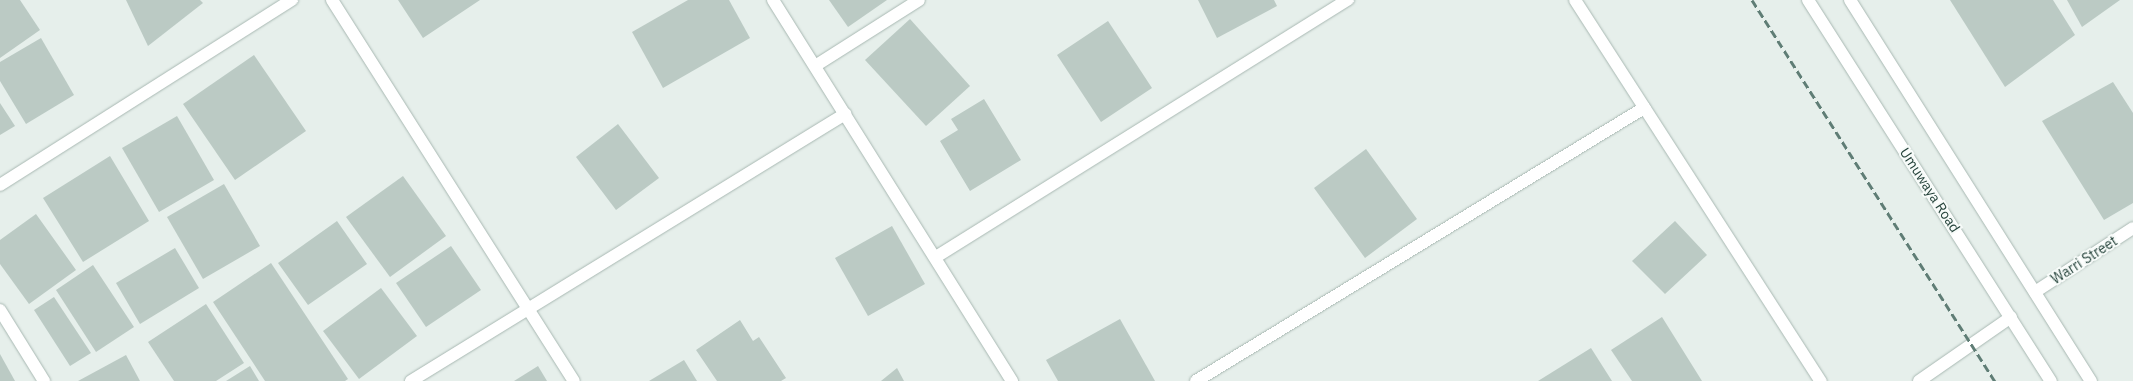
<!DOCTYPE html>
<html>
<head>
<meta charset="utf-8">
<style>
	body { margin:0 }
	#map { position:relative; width:2133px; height:381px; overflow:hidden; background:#e6efeb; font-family:"IBM Plex Sans",sans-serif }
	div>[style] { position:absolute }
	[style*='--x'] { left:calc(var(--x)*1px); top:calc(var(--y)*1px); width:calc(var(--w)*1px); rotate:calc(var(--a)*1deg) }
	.building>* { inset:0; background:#bbcac4 }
	.roads { filter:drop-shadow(0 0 1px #a8b8b2) drop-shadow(0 0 1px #a8b8b2) }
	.street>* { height:12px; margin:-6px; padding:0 6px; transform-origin:6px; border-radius:6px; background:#fff }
	.secondary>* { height:12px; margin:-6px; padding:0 6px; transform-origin:6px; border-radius:6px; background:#fff }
	.rail>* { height:3px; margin-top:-1.5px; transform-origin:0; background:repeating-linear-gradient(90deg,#5f7d75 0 8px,transparent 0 12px) }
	span { translate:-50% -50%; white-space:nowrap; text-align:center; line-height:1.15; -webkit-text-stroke:4px #f7fbf9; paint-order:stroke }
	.street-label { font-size:14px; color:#24423a }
</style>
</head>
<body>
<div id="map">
	<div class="building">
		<i style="clip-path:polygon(0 0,20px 0,40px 30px,0 58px)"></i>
		<i style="clip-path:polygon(126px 0,200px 0,203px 3px,148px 46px)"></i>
		<i style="clip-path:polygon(398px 0,480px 0,423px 38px)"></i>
		<i style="clip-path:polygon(688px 0,729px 0,750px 38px,663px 88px,632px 32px)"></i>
		<i style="clip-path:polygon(829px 0,887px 0,848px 27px)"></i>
		<i style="clip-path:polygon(1198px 0,1274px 0,1277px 6px,1217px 38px)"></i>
		<i style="clip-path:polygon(1950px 0,2053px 0,2075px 35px,2005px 87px)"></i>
		<i style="clip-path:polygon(2067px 0,2120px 0,2082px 27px)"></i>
		<i style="clip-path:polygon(910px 19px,970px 86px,926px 126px,865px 60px)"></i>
		<i style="clip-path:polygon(1108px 21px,1152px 88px,1101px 122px,1057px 55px)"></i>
		<i style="clip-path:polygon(41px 38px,74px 95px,26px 124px,0 81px,0 62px)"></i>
		<i style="clip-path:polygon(254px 55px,306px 131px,235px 180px,183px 104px)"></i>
		<i style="clip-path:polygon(2113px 82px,2133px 113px,2133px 203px,2104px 220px,2042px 121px)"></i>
		<i style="clip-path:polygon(984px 99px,1021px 160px,970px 191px,940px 141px,958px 130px,951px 119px)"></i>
		<i style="clip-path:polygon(0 103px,15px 126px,0 135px)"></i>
		<i style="clip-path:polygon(177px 116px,214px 180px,159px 212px,122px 148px)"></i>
		<i style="clip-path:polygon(618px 124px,659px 178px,616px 210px,576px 157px)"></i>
		<i style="clip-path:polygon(1366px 149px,1417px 219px,1365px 258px,1314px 188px)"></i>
		<i style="clip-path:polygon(110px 156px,149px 221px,83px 262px,43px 198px)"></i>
		<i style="clip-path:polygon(403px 176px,446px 236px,390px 277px,346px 217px)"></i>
		<i style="clip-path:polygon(224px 184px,260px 246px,203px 279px,167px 217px)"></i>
		<i style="clip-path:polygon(36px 214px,76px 270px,29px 304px,0 264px,0 240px)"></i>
		<i style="clip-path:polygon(337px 221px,367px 264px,308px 305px,278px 263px)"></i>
		<i style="clip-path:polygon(1675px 221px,1707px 255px,1665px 294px,1632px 261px)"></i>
		<i style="clip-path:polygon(892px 226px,925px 284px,868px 316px,835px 258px)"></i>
		<i style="clip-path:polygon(451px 246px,481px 290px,426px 327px,396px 283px)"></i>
		<i style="clip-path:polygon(175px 248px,199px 288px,140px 324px,116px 283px)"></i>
		<i style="clip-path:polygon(271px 263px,348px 379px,345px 381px,265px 381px,213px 302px)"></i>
		<i style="clip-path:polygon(93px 265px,134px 327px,96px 352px,56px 290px)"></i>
		<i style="clip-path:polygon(381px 288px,417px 336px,359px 379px,323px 331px)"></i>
		<i style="clip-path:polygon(54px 297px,91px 353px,70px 366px,34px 310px)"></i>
		<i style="clip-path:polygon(206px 304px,244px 363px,216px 381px,174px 381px,148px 342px)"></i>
		<i style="clip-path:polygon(1662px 317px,1702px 381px,1632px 381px,1611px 350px)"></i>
		<i style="clip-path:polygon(1120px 319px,1155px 381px,1058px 381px,1046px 360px)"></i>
		<i style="clip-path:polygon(740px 320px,753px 341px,759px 337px,786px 378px,781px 381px,717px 381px,696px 350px)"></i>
		<i style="clip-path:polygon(1591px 348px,1612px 381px,1538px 381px)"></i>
		<i style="clip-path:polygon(0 354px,15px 381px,0 381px)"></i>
		<i style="clip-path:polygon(126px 355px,140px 381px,78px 381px)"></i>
		<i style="clip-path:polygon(684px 360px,697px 381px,649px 381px)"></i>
		<i style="clip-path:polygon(250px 366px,259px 381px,226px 381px)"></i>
		<i style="clip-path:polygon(538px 366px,547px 381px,514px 381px)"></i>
		<i style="clip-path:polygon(897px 368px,904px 381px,881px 381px)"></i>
	</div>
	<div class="roads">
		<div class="street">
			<i style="--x:773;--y:0;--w:450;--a:57.9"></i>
			<i style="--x:1575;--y:0;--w:454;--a:57.2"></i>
			<i style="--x:815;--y:66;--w:123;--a:-32.4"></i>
			<i style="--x:0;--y:185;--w:346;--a:-32.4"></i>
			<i style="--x:936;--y:257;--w:486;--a:-32"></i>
			<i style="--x:2035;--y:292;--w:117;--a:-33.1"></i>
			<i style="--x:411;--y:381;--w:510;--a:-31.6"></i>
			<i style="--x:1196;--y:381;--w:525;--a:-31.36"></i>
		</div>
		<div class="secondary">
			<i style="--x:332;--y:0;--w:451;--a:57.6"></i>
			<i style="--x:1808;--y:0;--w:452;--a:57.5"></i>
			<i style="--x:1850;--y:0;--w:451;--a:57.7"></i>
			<i style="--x:0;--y:310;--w:84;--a:58.2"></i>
			<i style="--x:1919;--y:381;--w:112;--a:-34.8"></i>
		</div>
	</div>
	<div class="rail">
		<i style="--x:1752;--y:0;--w:452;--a:57.5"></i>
	</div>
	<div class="street-label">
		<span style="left:1930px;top:190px;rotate:57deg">Umuwaya Road</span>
		<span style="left:2084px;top:260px;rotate:-33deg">Warri Street</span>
	</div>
</div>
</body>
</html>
